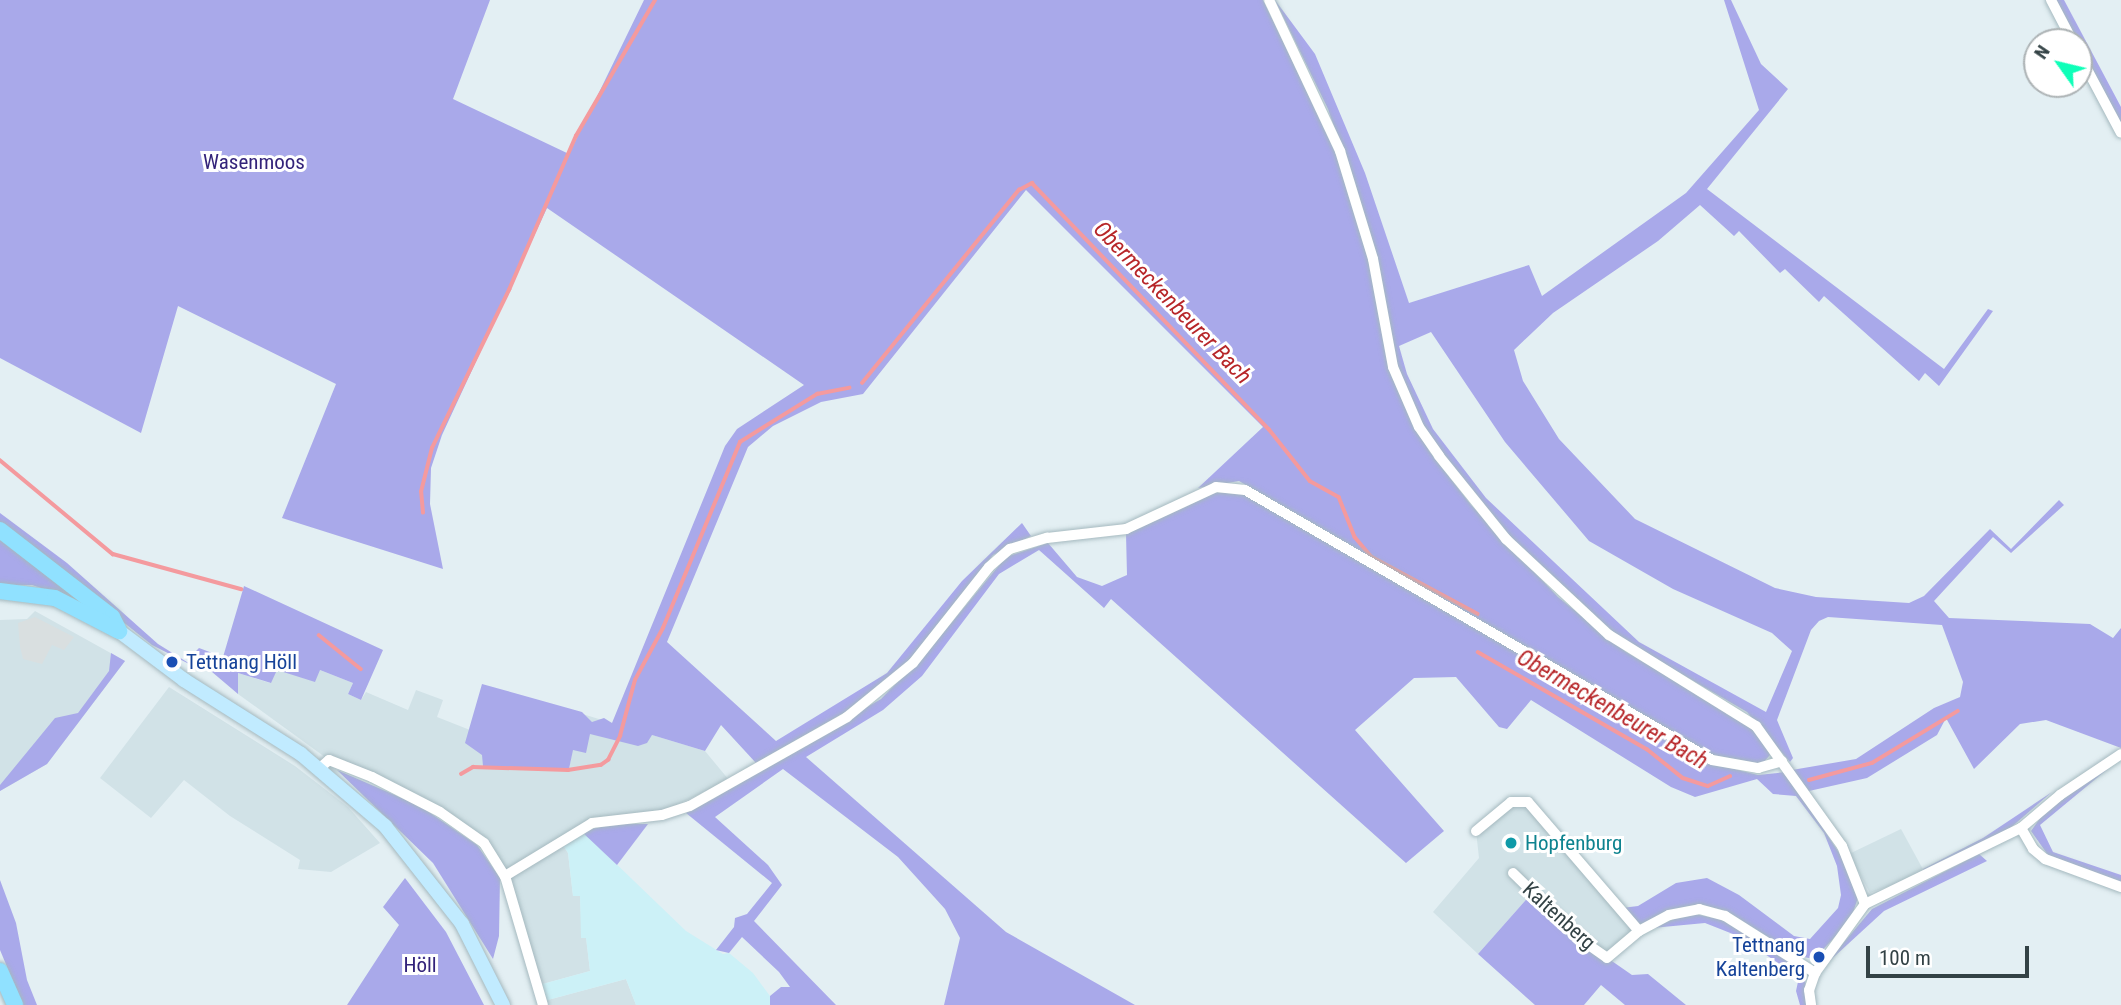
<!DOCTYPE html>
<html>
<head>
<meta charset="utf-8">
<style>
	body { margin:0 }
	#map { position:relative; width:2121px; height:1005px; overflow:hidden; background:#e3eff3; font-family:"Roboto Condensed",sans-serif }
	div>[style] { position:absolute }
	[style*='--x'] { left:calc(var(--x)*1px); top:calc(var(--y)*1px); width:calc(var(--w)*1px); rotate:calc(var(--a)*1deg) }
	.residential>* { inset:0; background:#d1e2e7 }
	.commercial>* { inset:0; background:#ccf1f7 }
	.green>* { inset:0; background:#a9a9ea }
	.parking>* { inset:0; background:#d9dfe0 }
	.stream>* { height:3.5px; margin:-1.75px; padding:0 1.75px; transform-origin:1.75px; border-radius:1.75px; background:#f49a9e }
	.roads { filter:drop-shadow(0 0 2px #a5b9bf) drop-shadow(0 0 2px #a5b9bf) }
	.minor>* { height:10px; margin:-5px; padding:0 5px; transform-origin:5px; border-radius:5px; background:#fff }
	.secondary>* { height:14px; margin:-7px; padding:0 7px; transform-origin:7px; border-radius:7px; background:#c1ebff }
	.primary>* { height:16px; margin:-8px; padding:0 8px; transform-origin:8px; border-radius:8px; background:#90e1ff }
	.dots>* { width:19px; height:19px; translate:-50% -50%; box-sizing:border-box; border:4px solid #fff; border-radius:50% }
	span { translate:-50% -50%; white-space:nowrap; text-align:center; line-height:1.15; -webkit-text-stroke:6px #fff; paint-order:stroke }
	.park-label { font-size:21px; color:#33237a }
	.transit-label { font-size:21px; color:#164399 }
	.left { translate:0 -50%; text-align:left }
	.right { translate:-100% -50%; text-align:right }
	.culture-label { font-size:21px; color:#0d838f }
	.street-label { font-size:21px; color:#334245 }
	.water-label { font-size:23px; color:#b72629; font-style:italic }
	.north { position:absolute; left:2023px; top:28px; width:70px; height:70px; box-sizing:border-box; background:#fff; border:2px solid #adb3b5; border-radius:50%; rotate:304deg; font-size:19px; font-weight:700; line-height:28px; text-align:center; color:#334245 }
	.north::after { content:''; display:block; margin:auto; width:24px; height:32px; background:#0effb8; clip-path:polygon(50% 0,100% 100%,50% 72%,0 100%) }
	.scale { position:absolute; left:1866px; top:946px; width:163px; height:32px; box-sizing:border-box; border:4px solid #334245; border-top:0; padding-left:9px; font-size:21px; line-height:24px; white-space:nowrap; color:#334245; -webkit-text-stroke:5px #fff; paint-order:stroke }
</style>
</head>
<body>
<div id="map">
	<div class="residential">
		<i style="clip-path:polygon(35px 611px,125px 661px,47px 764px,0 791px,0 620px,27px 619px)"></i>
		<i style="clip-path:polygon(277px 670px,320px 670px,353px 683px,348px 694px,361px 700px,366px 692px,408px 710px,416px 690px,443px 700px,437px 717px,470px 730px,466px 743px,569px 769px,579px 713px,705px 751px,729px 780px,660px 813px,561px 842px,568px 853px,573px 896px,580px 895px,582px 938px,586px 937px,590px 971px,539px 985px,509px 879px,469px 828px,329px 760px,238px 694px,238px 673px,270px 683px)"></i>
		<i style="clip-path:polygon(169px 687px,295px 766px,348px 807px,380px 843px,331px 872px,298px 869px,300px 860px,230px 816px,184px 780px,151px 818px,100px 778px)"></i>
		<i style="clip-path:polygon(1528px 802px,1637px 929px,1607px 958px,1532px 893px,1478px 954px,1433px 912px,1479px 858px,1476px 831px,1502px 808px)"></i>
		<i style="clip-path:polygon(1901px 829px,1925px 873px,1870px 893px,1849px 854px)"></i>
		<i style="clip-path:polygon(626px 979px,636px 1005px,545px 1005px,544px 1001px)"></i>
	</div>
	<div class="commercial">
		<i style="clip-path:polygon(581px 830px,686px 931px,723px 954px,729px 953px,753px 973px,770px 996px,770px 1005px,636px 1005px,626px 979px,544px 1001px,539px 985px,590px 971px,586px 938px,581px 938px,580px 896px,573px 896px,568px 853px,561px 842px)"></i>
	</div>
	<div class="green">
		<i style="clip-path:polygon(0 0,490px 0,453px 99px,569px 154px,644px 0,1263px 0,1340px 160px,1373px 277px,1390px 373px,1429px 451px,1471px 505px,1558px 597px,1626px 652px,1745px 722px,1763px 740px,1770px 755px,1762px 764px,1712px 755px,1239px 481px,1198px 488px,1263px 427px,1026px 190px,863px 394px,821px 402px,773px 426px,748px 447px,667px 642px,776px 741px,887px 673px,962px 581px,1022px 523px,1031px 536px,993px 555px,905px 665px,856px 706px,756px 763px,721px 725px,705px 751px,652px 735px,647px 743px,638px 746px,590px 734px,586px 753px,573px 750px,569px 769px,483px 766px,482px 755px,465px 743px,482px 684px,582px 712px,592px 722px,604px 718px,612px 723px,725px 446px,737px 429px,804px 385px,547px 208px,442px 435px,431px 468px,430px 504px,443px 569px,282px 518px,336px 384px,178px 306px,141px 433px,0 358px)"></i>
		<i style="clip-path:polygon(evenodd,1275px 0,1315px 54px,1365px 173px,1409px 303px,1529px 265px,1542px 296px,1686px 193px,1759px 110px,1724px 0,1731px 0,1761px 64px,1788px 89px,1707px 189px,1944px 369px,1988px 309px,1993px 311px,1939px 386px,1925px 373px,1919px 381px,1824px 296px,1819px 302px,1785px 269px,1780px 273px,1739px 231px,1734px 236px,1700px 205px,1658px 241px,1553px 313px,1514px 350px,1523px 381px,1559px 439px,1635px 519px,1775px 588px,1816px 597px,1909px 603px,1924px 596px,1990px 529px,2011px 549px,2059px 500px,2064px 505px,2011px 553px,1993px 537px,1934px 601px,1949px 618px,2090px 624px,2113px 638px,2121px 628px,2121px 748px,2046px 720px,2020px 724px,1974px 769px,1946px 718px,1937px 735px,1867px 778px,1809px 791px,1792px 770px,1856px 759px,1934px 708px,1960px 697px,1963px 682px,1942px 625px,1828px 617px,1819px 621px,1811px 630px,1777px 720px,1793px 758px,1790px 762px,1747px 712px,1618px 637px,1530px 559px,1461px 482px,1417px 416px,1396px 367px,1343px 153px,1328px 109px,1275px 0,1431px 332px,1505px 442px,1589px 541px,1673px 589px,1772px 633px,1792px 651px,1766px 712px,1639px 642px,1486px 498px,1433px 429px,1407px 374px,1399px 346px,1431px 332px)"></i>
		<i style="clip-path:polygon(2054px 0,2064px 0,2121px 107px,2121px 127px)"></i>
		<i style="clip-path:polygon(1209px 492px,1244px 494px,1714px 764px,1758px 775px,1786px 772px,1847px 865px,1858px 898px,1850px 921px,1814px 959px,1793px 955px,1707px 907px,1637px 929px,1622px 908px,1638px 906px,1676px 883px,1707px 878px,1739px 895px,1794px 936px,1810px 939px,1838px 908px,1841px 895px,1837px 866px,1824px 833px,1796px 796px,1773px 794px,1757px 779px,1695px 797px,1671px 787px,1531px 700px,1507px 729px,1499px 727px,1456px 677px,1414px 678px,1355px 730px,1444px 831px,1406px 863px,1111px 599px,1104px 608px,1039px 550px,999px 574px,922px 676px,883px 710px,806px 757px,1006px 932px,1135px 1005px,944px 1005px,960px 938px,945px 909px,898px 857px,783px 769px,715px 817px,768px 865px,782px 885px,754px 921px,836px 1005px,770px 1005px,770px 996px,781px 987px,790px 987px,779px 972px,742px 937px,729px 953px,716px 950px,734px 927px,735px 918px,747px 914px,772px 883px,686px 813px,881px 699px,929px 650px,1006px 557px,1048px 543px,1077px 577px,1102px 586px,1127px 575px,1126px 534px)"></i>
		<i style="clip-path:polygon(0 513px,67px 563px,158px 644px,195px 667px,152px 645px,0 524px)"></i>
		<i style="clip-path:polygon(0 537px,75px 595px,72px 598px,32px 585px,0 585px)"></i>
		<i style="clip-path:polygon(244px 586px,383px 650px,361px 700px,348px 694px,353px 683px,320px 670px,315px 682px,277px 670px,271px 683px,238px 673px,238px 694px,192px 655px,199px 648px,223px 657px)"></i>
		<i style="clip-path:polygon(111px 653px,125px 661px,47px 764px,0 791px,0 785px,55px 718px,78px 713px,109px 671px)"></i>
		<i style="clip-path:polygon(2121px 758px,2040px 825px,2053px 852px,2121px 875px,2121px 884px,2048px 855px,2031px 831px,2044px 813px)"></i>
		<i style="clip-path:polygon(337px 770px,420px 806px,477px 845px,500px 878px,499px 936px,493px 959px,433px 863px)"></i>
		<i style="clip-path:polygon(2052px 792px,2008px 830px,1925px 873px,1923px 869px,1983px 838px)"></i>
		<i style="clip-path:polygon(611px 824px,648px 824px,617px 865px,582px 832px)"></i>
		<i style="clip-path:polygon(1979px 854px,1987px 861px,1884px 911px,1824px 966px,1872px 909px)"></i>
		<i style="clip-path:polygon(405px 878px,446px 932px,484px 1005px,347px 1005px,399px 925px,383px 907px)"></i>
		<i style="clip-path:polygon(0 880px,16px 923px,27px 980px,37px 1005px,23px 1005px,0 950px)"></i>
		<i style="clip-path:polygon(1532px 893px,1583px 941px,1632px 975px,1648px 974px,1686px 1005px,1625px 1005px,1601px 985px,1584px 1005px,1535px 1005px,1478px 954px)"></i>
		<i style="clip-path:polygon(1689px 913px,1729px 921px,1794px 963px,1805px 978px,1807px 1005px,1800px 1005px,1796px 991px,1799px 977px,1738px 936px,1705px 923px,1652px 928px)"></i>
	</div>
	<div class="parking">
		<i style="clip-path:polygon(35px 617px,74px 637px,64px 650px,52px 645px,42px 664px,23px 659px,20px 647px,18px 623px)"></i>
	</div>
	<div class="stream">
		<i style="--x:862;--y:383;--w:249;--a:-50.9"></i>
		<i style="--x:1019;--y:190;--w:15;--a:-28"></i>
		<i style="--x:1032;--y:183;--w:342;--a:46.1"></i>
		<i style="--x:1269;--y:429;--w:66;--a:51.7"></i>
		<i style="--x:1310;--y:481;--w:33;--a:29"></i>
		<i style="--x:1339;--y:497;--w:43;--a:68.2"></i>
		<i style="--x:1355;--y:537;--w:26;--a:50"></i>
		<i style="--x:1372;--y:557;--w:120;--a:28.3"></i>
		<i style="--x:0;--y:460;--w:147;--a:39.8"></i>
		<i style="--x:113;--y:554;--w:133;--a:15.3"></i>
		<i style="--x:423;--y:513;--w:21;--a:-95"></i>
		<i style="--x:421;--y:492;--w:45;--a:-76"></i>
		<i style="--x:432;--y:448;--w:176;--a:-64"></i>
		<i style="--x:509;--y:290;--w:168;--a:-66.5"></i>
		<i style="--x:576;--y:136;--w:157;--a:-59.8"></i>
		<i style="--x:319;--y:635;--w:54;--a:39"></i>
		<i style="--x:1478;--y:652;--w:195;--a:29.9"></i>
		<i style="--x:1647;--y:749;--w:46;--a:38.9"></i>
		<i style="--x:1683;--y:778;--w:26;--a:18"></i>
		<i style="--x:1708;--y:786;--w:24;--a:-24"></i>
		<i style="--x:461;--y:774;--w:14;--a:-30"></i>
		<i style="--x:473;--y:767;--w:95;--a:1.8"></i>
		<i style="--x:568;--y:770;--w:33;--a:-9"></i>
		<i style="--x:601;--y:765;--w:9;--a:-36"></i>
		<i style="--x:608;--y:760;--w:27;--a:-63"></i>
		<i style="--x:620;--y:736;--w:58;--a:-75"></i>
		<i style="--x:635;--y:680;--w:59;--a:-61.7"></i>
		<i style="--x:663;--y:628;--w:201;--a:-67.5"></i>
		<i style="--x:740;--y:442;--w:91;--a:-31.9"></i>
		<i style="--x:817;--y:394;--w:33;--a:-11"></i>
		<i style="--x:1809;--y:780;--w:65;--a:-15.1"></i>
		<i style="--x:1872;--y:763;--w:100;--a:-31.2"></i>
	</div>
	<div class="roads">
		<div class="minor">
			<i style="--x:1269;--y:0;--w:167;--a:64.8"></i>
			<i style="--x:1340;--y:151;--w:113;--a:73"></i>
			<i style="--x:1373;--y:259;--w:110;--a:79.5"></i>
			<i style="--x:1393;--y:367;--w:65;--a:66.6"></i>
			<i style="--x:1419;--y:427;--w:35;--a:55"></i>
			<i style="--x:1439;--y:456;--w:107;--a:51.1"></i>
			<i style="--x:1506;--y:539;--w:141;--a:43"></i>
			<i style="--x:1609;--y:635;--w:173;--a:31.8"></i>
			<i style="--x:1756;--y:726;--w:148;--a:54.4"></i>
			<i style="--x:1842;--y:846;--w:62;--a:68.4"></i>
			<i style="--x:1865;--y:904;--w:85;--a:125.9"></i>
			<i style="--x:1815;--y:973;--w:18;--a:109"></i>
			<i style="--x:1809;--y:990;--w:15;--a:82"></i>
			<i style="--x:2051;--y:0;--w:47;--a:62.4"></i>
			<i style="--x:2079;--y:54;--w:89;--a:62"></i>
			<i style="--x:320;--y:768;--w:12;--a:-42"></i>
			<i style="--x:329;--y:760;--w:46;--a:21.6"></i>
			<i style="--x:372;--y:777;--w:76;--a:27.2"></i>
			<i style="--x:440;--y:812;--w:54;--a:35.2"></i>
			<i style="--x:484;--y:843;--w:39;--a:58"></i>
			<i style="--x:505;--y:876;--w:134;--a:73.6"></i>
			<i style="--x:2021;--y:828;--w:24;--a:60"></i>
			<i style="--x:2033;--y:849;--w:16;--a:40"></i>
			<i style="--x:2045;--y:859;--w:81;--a:20.2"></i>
			<i style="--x:1476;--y:831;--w:45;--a:-39.6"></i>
			<i style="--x:1511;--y:802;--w:17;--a:0"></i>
			<i style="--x:1528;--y:802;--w:170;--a:49.3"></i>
			<i style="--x:1513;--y:873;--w:98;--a:44.2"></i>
			<i style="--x:1583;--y:941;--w:29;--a:35"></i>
			<i style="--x:1607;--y:958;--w:42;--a:-40.2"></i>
			<i style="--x:1639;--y:931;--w:34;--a:-28"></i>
			<i style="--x:1669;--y:915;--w:31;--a:-11"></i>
			<i style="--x:1699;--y:909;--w:27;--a:15"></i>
			<i style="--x:1725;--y:916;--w:107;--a:32.3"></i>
			<i style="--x:505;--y:876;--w:102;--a:-31.3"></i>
			<i style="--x:592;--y:823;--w:70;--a:-6.5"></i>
			<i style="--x:662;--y:815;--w:29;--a:-18"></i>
			<i style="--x:690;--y:806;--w:180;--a:-29.5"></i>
			<i style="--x:847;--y:717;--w:85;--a:-39.3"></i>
			<i style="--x:913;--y:663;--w:122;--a:-51.6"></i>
			<i style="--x:989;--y:567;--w:28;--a:-41"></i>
			<i style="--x:1010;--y:549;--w:39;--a:-17"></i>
			<i style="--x:1047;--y:538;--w:80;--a:-6.5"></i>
			<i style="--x:1126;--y:529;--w:99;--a:-25"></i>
			<i style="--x:1216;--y:487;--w:29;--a:6"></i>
			<i style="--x:1245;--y:490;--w:539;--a:30.03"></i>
			<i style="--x:1712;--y:760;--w:47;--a:9.9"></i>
			<i style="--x:1758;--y:768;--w:25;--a:-16"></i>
			<i style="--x:1865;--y:904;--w:174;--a:-26"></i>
			<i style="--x:2021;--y:828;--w:51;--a:-40.2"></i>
			<i style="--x:2060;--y:795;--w:73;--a:-33.9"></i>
		</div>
		<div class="secondary">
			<i style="--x:119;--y:631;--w:81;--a:37"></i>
			<i style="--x:184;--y:680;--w:138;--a:32.3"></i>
			<i style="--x:301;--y:754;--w:111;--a:40.6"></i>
			<i style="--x:385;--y:826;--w:125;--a:51.8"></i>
			<i style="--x:462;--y:924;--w:91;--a:63.2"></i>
		</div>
		<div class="primary">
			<i style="--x:0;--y:530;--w:142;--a:37.8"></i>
			<i style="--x:112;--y:617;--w:16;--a:63"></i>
			<i style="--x:0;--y:591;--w:55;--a:7.3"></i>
			<i style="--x:55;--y:598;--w:70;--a:27.3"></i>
			<i style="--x:0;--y:971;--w:37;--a:66"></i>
		</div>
	</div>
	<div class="dots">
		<i style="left:172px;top:662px;background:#1a4fb4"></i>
		<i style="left:1511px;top:843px;background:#0f9aa8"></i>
		<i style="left:1819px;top:957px;background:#1a4fb4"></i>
	</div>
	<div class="park-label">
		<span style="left:254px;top:162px">Wasenmoos</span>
		<span style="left:420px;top:965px">Höll</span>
	</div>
	<div class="transit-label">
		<span class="left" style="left:186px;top:662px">Tettnang Höll</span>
		<span class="right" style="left:1805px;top:957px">Tettnang<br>Kaltenberg</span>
	</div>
	<div class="culture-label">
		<span class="left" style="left:1525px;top:843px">Hopfenburg</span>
	</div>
	<div class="street-label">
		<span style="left:1559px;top:916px;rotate:42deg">Kaltenberg</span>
	</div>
	<div class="water-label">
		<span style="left:1172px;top:303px;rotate:46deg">Obermeckenbeurer Bach</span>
		<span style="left:1612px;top:710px;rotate:30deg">Obermeckenbeurer Bach</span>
	</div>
	<div class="north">N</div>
	<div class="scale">100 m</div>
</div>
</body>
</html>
